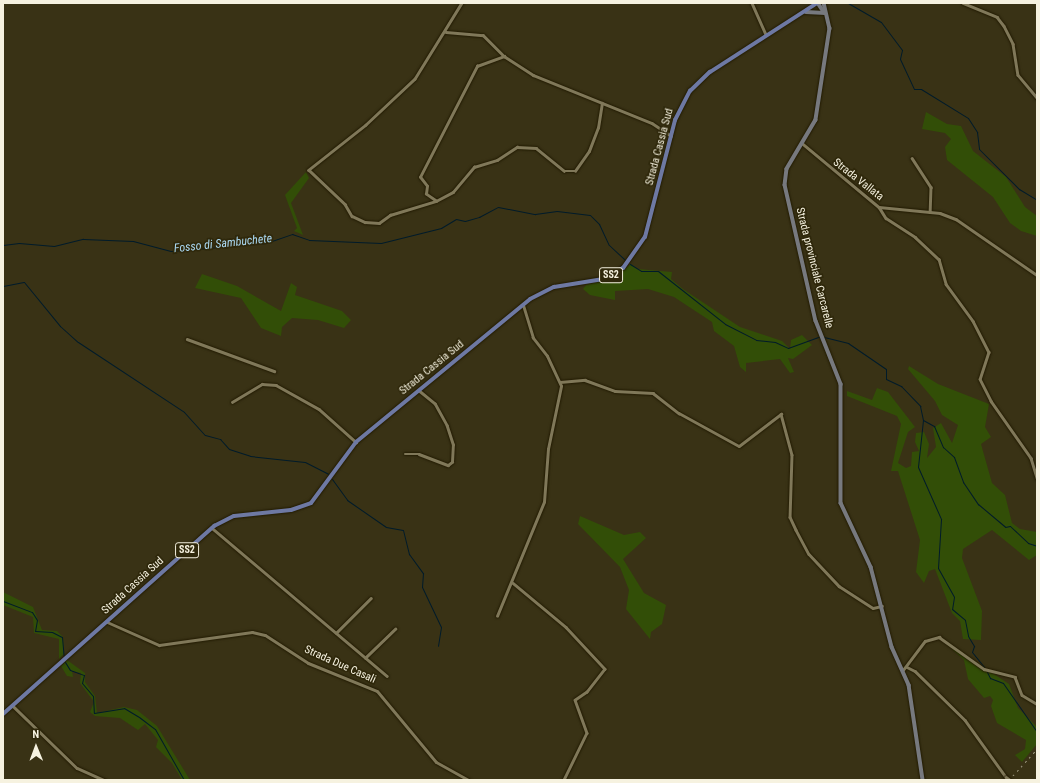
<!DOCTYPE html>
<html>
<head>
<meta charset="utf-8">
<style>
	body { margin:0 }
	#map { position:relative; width:1040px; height:783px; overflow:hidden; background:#393215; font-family:"Roboto Condensed",sans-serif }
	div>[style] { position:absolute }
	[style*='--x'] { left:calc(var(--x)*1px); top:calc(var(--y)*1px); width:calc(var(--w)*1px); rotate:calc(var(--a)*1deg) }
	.green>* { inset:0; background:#324e07 }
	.stream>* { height:1px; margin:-0.5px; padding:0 0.5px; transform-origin:0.5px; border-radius:0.5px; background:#001b2a }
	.roads { filter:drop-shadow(0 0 1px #211a00) drop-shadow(0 0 1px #211a00) }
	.minor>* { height:2.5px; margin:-1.25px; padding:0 1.25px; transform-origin:1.25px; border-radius:1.25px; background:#807859 }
	.tertiary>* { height:3px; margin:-1.5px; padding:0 1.5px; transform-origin:1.5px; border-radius:1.5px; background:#807859 }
	.secondary>* { height:3.5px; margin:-1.75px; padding:0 1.75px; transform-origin:1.75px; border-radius:1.75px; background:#77797e }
	.primary>* { height:4px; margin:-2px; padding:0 2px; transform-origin:2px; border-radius:2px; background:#6e79a3 }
	.rail>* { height:1px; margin-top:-0.5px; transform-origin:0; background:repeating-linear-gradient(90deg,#9a957d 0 2px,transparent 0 6px) }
	.bridges { filter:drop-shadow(0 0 1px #211a00) drop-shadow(0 0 1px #211a00) }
	.minor-bridge>* { height:2.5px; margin:-1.25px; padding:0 1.25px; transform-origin:1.25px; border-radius:1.25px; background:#807859 }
	span { translate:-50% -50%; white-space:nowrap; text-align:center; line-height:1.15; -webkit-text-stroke:3.5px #2f280b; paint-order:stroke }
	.shield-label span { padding:1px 3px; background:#2f280b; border:1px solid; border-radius:3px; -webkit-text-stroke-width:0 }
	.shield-label { font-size:10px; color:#f6f2e0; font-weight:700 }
	.street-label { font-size:11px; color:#f6f2e0 }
	.water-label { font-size:12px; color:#abd9f3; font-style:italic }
	.frame { position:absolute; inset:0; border:4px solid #f6f2e0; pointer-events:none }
	.north { position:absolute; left:16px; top:727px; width:40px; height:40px; -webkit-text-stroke:3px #2f280b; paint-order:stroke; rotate:359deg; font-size:11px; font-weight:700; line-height:16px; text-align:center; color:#f6f2e0 }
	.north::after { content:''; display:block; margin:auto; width:14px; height:18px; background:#f6f2e0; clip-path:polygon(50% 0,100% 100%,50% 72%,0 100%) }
</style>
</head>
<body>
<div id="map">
	<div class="green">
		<i style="clip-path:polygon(926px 112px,947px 124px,961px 126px,973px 151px,1006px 177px,1025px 207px,1037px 216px,1037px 236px,1021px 231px,1010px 223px,993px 197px,947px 160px,945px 147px,951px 139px,945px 133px,922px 129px)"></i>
		<i style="clip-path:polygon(306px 172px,309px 178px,291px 203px,303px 235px,294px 231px,297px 228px,285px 195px)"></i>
		<i style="clip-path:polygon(631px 264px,638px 269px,672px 272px,671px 279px,683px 289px,740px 327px,782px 341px,790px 349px,791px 340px,802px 335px,812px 345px,793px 359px,788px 358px,794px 372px,790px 373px,780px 359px,746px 363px,746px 372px,740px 367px,734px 346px,714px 331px,712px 322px,674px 297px,648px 289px,615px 291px,615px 300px,590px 295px,583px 289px,586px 285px,615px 277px)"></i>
		<i style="clip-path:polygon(202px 274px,237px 286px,281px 311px,291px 283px,297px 287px,295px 295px,342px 311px,351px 320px,344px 328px,318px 320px,292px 318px,282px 327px,281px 336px,261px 328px,241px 298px,195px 288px)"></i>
		<i style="clip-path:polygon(909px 366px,938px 384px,989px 404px,985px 427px,991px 437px,981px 444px,992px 483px,1005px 495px,1012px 523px,1020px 529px,1037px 532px,1037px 555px,1029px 560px,992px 530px,963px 549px,962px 558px,982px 611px,981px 640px,963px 639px,960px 621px,952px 613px,935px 569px,929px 571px,924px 583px,916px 572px,920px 540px,898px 471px,891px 471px,901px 424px,897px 416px,847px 396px,847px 391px,872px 400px,877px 388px,888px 392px,915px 427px,908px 432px,898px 463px,906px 468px,911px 466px,912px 452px,919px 451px,915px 442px,916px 433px,924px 432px,929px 444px,927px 458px,936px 447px,933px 428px,941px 423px,952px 443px,958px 425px,942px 415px,935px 401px,908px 369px)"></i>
		<i style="clip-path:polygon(580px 516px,624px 535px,640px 532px,646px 538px,623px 559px,644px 593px,666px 605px,662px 624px,651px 632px,650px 639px,626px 609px,629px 590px,620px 567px,578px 524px)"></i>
		<i style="clip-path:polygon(3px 592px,33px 607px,42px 630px,57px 631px,63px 637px,64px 654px,59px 659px,59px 639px,34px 633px,33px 617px,3px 605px)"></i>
		<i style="clip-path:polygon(942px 640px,1009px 684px,1018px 708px,1037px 727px,1037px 744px,1022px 762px,1015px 755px,1025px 749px,1026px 740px,997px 723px,991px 706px,993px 700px,990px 696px,984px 698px,968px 679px,964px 660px)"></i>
		<i style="clip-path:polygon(67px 660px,85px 673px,85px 682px,95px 696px,97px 713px,124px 707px,137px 710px,157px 726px,190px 780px,182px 780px,172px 763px,156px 747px,158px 740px,145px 724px,138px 730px,120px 718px,95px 716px,90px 712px,94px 702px,80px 683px,81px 673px,72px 671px,73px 677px,67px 676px,61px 666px)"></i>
	</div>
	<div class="stream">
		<i style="--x:848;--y:3;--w:38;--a:30"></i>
		<i style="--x:881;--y:22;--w:35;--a:53"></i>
		<i style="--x:902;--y:50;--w:9;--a:103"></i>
		<i style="--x:900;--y:59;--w:33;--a:65"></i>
		<i style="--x:914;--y:89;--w:7;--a:0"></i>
		<i style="--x:921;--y:89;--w:55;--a:31.7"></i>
		<i style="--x:968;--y:118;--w:17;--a:57"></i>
		<i style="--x:977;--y:132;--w:17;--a:83"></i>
		<i style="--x:979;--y:149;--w:57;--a:45"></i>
		<i style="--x:1019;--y:189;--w:21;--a:31"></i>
		<i style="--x:3;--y:245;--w:16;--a:-7"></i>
		<i style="--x:19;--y:243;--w:35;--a:5"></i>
		<i style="--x:54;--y:246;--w:30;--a:-14"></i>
		<i style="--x:83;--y:239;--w:50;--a:2.3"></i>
		<i style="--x:133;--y:241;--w:39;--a:15"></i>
		<i style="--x:171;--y:251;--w:95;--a:-4.8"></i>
		<i style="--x:266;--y:243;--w:28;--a:-19"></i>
		<i style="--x:292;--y:234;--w:18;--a:19"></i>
		<i style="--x:309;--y:240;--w:72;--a:2.4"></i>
		<i style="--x:381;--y:243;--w:62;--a:-14"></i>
		<i style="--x:441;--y:228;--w:17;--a:-31"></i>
		<i style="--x:456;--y:219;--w:9;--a:13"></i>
		<i style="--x:465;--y:221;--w:15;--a:-16"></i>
		<i style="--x:479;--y:217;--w:21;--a:-28"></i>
		<i style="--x:498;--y:207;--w:38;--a:11"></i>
		<i style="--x:535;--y:214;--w:22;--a:-8"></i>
		<i style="--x:557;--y:211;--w:33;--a:7"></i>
		<i style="--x:590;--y:215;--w:13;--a:45"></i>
		<i style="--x:599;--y:224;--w:23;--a:65"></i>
		<i style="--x:609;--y:245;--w:23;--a:43"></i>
		<i style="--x:630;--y:264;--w:13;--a:32"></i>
		<i style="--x:641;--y:271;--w:17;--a:0"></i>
		<i style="--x:658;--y:271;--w:85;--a:38.3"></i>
		<i style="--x:725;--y:324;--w:35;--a:27"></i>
		<i style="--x:756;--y:340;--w:19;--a:6"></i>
		<i style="--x:775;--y:342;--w:14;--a:25"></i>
		<i style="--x:788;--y:348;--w:35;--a:-20"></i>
		<i style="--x:3;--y:286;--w:21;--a:-11"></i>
		<i style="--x:24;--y:282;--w:57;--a:50.7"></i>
		<i style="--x:60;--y:326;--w:24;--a:42"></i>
		<i style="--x:78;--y:342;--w:127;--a:33.4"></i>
		<i style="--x:184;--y:412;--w:31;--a:48"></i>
		<i style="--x:205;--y:435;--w:16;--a:15"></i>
		<i style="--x:220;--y:439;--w:13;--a:48"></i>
		<i style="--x:229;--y:449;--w:22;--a:18"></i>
		<i style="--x:250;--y:456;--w:55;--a:6.2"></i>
		<i style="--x:305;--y:462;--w:27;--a:27"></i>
		<i style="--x:824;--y:337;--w:25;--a:14"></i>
		<i style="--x:848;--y:343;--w:46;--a:34.4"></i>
		<i style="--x:886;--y:369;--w:10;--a:90"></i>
		<i style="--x:886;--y:379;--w:17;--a:25"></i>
		<i style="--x:901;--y:386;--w:28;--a:46"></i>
		<i style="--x:920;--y:406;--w:14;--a:78"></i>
		<i style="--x:923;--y:420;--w:13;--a:29"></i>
		<i style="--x:934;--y:426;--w:23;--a:67"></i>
		<i style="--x:943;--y:447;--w:15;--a:42"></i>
		<i style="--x:954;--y:457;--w:27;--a:70"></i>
		<i style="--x:963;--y:482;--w:27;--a:56"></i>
		<i style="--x:978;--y:504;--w:35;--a:40"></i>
		<i style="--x:1005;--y:527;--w:5;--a:-11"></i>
		<i style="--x:1010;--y:526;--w:25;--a:43"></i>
		<i style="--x:1028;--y:543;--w:9;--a:18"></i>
		<i style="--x:923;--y:420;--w:47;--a:96.1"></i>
		<i style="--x:918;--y:467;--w:57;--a:66.1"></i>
		<i style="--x:941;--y:519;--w:49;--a:93.5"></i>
		<i style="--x:938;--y:568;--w:33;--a:61"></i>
		<i style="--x:954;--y:597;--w:12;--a:99"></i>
		<i style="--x:952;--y:609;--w:17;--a:40"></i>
		<i style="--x:965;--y:620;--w:16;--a:79"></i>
		<i style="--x:968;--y:636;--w:12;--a:59"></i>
		<i style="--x:974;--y:646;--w:6;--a:108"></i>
		<i style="--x:972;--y:652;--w:21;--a:51"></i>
		<i style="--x:332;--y:479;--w:26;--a:54"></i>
		<i style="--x:347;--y:500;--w:47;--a:34.7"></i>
		<i style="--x:386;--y:527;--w:17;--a:10"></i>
		<i style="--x:403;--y:530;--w:25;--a:76"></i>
		<i style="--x:409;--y:554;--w:24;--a:54"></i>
		<i style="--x:423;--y:573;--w:14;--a:94"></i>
		<i style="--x:422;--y:587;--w:44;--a:64.6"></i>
		<i style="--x:441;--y:627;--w:19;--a:99"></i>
		<i style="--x:3;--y:601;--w:31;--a:21"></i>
		<i style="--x:32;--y:612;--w:9;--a:58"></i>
		<i style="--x:37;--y:620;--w:11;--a:100"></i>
		<i style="--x:35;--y:631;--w:17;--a:3"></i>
		<i style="--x:52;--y:632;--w:11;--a:27"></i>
		<i style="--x:62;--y:637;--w:22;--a:85"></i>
		<i style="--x:65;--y:662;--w:9;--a:58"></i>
		<i style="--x:70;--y:670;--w:15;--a:20"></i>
		<i style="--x:84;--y:675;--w:8;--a:104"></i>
		<i style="--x:82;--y:683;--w:17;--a:50"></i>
		<i style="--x:93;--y:696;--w:17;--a:87"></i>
		<i style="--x:94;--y:713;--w:30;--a:-9"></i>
		<i style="--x:124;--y:708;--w:17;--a:31"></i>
		<i style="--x:139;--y:717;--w:20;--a:37"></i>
		<i style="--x:155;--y:729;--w:59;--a:60.4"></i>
		<i style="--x:987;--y:672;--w:7;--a:63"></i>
		<i style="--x:990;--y:678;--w:14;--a:21"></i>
		<i style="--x:1003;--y:683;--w:60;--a:55.2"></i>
	</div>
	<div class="roads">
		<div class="minor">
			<i style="--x:462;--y:3;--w:89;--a:121.7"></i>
			<i style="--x:415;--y:79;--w:67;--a:136.8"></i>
			<i style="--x:366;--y:125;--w:73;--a:141.7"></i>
			<i style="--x:309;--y:170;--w:50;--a:43.4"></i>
			<i style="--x:345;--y:204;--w:14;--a:60"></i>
			<i style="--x:352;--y:216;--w:14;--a:25"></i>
			<i style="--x:365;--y:222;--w:14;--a:4"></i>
			<i style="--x:379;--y:223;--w:14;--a:-36"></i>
			<i style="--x:390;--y:215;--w:48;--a:-16.9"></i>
			<i style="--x:436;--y:201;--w:19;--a:-28"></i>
			<i style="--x:453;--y:192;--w:33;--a:-50"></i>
			<i style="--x:474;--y:167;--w:24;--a:-17"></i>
			<i style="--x:497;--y:160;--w:24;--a:-33"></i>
			<i style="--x:517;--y:147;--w:19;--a:3"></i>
			<i style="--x:536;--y:148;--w:36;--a:39"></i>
			<i style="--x:564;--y:171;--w:11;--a:0"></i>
			<i style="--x:575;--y:171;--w:24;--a:-55"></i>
			<i style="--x:589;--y:151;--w:25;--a:-69"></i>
			<i style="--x:598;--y:128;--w:25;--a:-81"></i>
			<i style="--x:752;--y:3;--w:35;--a:66"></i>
			<i style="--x:963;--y:3;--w:37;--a:22"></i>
			<i style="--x:997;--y:17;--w:11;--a:52"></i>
			<i style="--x:1004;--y:26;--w:20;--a:63"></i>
			<i style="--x:1013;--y:44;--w:31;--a:81"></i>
			<i style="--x:1018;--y:75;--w:30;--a:50"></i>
			<i style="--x:446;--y:32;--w:37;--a:5"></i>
			<i style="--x:483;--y:35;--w:30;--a:45"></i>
			<i style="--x:504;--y:56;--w:35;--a:33"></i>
			<i style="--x:533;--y:75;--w:128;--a:22"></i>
			<i style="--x:652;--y:123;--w:23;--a:34"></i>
			<i style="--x:803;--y:144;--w:99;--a:39.7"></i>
			<i style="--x:879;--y:207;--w:61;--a:5.6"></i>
			<i style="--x:940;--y:213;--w:17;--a:21"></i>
			<i style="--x:956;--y:219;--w:98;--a:34.7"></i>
			<i style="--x:912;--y:158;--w:35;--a:57"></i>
			<i style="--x:931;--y:187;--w:25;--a:92"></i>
			<i style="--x:436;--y:201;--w:12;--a:-145"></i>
			<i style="--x:426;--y:194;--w:8;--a:-83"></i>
			<i style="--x:427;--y:186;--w:11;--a:-128"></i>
			<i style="--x:420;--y:177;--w:125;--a:-62.8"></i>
			<i style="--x:477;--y:66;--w:29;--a:-20"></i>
			<i style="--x:879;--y:207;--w:13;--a:58"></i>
			<i style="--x:886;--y:218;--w:35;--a:33"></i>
			<i style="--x:915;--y:237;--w:33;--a:43"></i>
			<i style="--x:939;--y:259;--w:26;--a:74"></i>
			<i style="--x:946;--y:284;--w:46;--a:53.9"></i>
			<i style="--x:973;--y:321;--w:35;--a:63"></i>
			<i style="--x:989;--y:352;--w:28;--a:108"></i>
			<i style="--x:980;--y:379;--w:25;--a:63"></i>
			<i style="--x:991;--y:401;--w:70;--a:54.9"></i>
			<i style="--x:1031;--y:458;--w:21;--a:73"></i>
			<i style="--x:187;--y:339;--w:93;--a:20.2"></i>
			<i style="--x:560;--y:382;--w:25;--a:-5"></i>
			<i style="--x:585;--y:380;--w:32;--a:20"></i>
			<i style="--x:615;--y:391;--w:38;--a:3"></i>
			<i style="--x:653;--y:393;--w:33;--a:38"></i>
			<i style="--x:679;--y:413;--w:68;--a:28.8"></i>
			<i style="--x:739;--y:446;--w:53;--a:-37.3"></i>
			<i style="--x:781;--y:414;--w:42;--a:75"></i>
			<i style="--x:792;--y:455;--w:62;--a:91.8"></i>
			<i style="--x:790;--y:517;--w:14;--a:65"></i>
			<i style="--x:796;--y:530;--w:27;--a:62"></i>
			<i style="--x:809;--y:554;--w:44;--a:46.8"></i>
			<i style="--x:839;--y:586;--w:40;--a:32.9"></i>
			<i style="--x:873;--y:608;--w:9;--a:-13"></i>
			<i style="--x:232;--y:402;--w:35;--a:-31"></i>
			<i style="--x:262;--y:384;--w:14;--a:4"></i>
			<i style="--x:276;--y:385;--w:49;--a:29.2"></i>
			<i style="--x:319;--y:409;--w:50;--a:41.7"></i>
			<i style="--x:405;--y:454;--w:14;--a:0"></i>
			<i style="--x:419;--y:454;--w:31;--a:21"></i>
			<i style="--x:448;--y:465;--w:5;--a:-37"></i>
			<i style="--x:452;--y:462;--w:17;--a:-87"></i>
			<i style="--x:453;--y:445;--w:20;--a:-108"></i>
			<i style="--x:447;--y:426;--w:25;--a:-119"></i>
			<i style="--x:435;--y:404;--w:21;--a:-141"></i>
			<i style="--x:212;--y:528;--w:229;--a:40.2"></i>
			<i style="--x:513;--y:583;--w:69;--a:39.7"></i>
			<i style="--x:566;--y:627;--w:57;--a:47.1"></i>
			<i style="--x:605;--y:669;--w:29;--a:128"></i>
			<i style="--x:587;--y:692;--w:14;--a:146"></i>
			<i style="--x:575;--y:700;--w:35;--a:70"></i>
			<i style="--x:587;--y:733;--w:52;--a:116.1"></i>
			<i style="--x:497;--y:616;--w:123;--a:-67.6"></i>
			<i style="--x:544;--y:502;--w:53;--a:-85.7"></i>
			<i style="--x:548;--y:449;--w:64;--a:-78.3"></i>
			<i style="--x:561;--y:386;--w:33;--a:-115"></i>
			<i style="--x:547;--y:356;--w:23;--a:-128"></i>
			<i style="--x:533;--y:338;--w:34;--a:-107"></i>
			<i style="--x:336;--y:633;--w:49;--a:-45"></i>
			<i style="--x:365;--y:658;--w:42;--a:-44"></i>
			<i style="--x:907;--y:667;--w:9;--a:27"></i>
			<i style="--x:915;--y:671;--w:70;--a:44.4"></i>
			<i style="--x:965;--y:720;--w:70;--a:54.3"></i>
			<i style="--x:903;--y:670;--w:36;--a:-53"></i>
			<i style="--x:925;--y:641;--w:15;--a:-16"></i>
			<i style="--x:939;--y:637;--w:55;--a:35.4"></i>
			<i style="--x:984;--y:669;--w:32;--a:14"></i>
			<i style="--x:1015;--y:677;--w:19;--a:69"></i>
			<i style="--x:1022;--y:695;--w:17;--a:31"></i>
			<i style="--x:13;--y:706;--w:89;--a:44.1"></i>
			<i style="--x:77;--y:768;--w:30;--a:24"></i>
		</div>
		<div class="tertiary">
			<i style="--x:107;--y:622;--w:57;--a:23.9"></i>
			<i style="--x:159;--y:645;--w:94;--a:-8"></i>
			<i style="--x:252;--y:632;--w:13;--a:13"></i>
			<i style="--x:265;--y:635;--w:51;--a:33.1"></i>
			<i style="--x:308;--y:663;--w:74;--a:22.1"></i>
			<i style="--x:377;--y:691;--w:92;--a:50.3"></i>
			<i style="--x:436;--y:762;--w:37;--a:29"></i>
		</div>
		<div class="secondary">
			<i style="--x:818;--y:3;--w:11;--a:56"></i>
			<i style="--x:824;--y:3;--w:26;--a:77"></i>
			<i style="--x:830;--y:28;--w:93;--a:98.7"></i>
			<i style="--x:816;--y:120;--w:57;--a:120.6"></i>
			<i style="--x:787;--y:169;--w:16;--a:97"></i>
			<i style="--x:785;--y:185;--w:139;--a:77.2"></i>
			<i style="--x:816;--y:321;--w:68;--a:68.4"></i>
			<i style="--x:841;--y:384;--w:119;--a:90"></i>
			<i style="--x:841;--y:503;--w:71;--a:64.9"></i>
			<i style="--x:871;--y:567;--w:83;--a:75.3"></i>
			<i style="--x:892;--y:647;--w:42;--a:65.9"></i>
			<i style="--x:909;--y:685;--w:96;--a:81.6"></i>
			<i style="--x:806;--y:12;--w:19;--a:3"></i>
		</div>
		<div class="primary">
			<i style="--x:3;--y:714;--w:283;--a:-41.7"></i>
			<i style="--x:214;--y:526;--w:22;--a:-27"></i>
			<i style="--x:234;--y:516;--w:57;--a:-6"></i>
			<i style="--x:291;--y:510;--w:21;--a:-19"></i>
			<i style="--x:311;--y:503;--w:76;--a:-53.6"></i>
			<i style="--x:356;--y:442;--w:225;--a:-39.4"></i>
			<i style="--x:530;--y:299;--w:27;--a:-27"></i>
			<i style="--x:554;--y:287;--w:50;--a:-9.3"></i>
			<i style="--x:603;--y:279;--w:23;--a:-29"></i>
			<i style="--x:623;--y:268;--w:38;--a:-55"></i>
			<i style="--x:645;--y:237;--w:121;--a:-75.6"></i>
			<i style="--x:675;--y:120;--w:33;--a:-63"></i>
			<i style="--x:690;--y:91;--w:28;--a:-44"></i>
			<i style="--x:710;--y:72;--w:127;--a:-32.8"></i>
		</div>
	</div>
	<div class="rail">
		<i style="--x:1009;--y:780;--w:42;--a:-47.9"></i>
	</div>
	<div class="bridges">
		<div class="minor-bridge">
			<i style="--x:1006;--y:777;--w:5;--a:37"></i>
		</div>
	</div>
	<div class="shield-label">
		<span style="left:611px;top:275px">SS2</span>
		<span style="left:187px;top:550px">SS2</span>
	</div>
	<div class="street-label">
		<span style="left:660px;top:147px;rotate:-75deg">Strada Cassia Sud</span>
		<span style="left:858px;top:180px;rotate:38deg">Strada Vallata</span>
		<span style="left:814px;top:268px;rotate:76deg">Strada provinciale Carcarelle</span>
		<span style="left:432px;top:368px;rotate:-39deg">Strada Cassia Sud</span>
		<span style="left:133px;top:586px;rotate:-42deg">Strada Cassia Sud</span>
		<span style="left:340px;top:665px;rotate:24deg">Strada Due Casali</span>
	</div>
	<div class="water-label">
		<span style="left:223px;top:244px;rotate:-6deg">Fosso di Sambuchete</span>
	</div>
	<div class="frame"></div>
	<div class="north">N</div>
</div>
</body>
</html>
